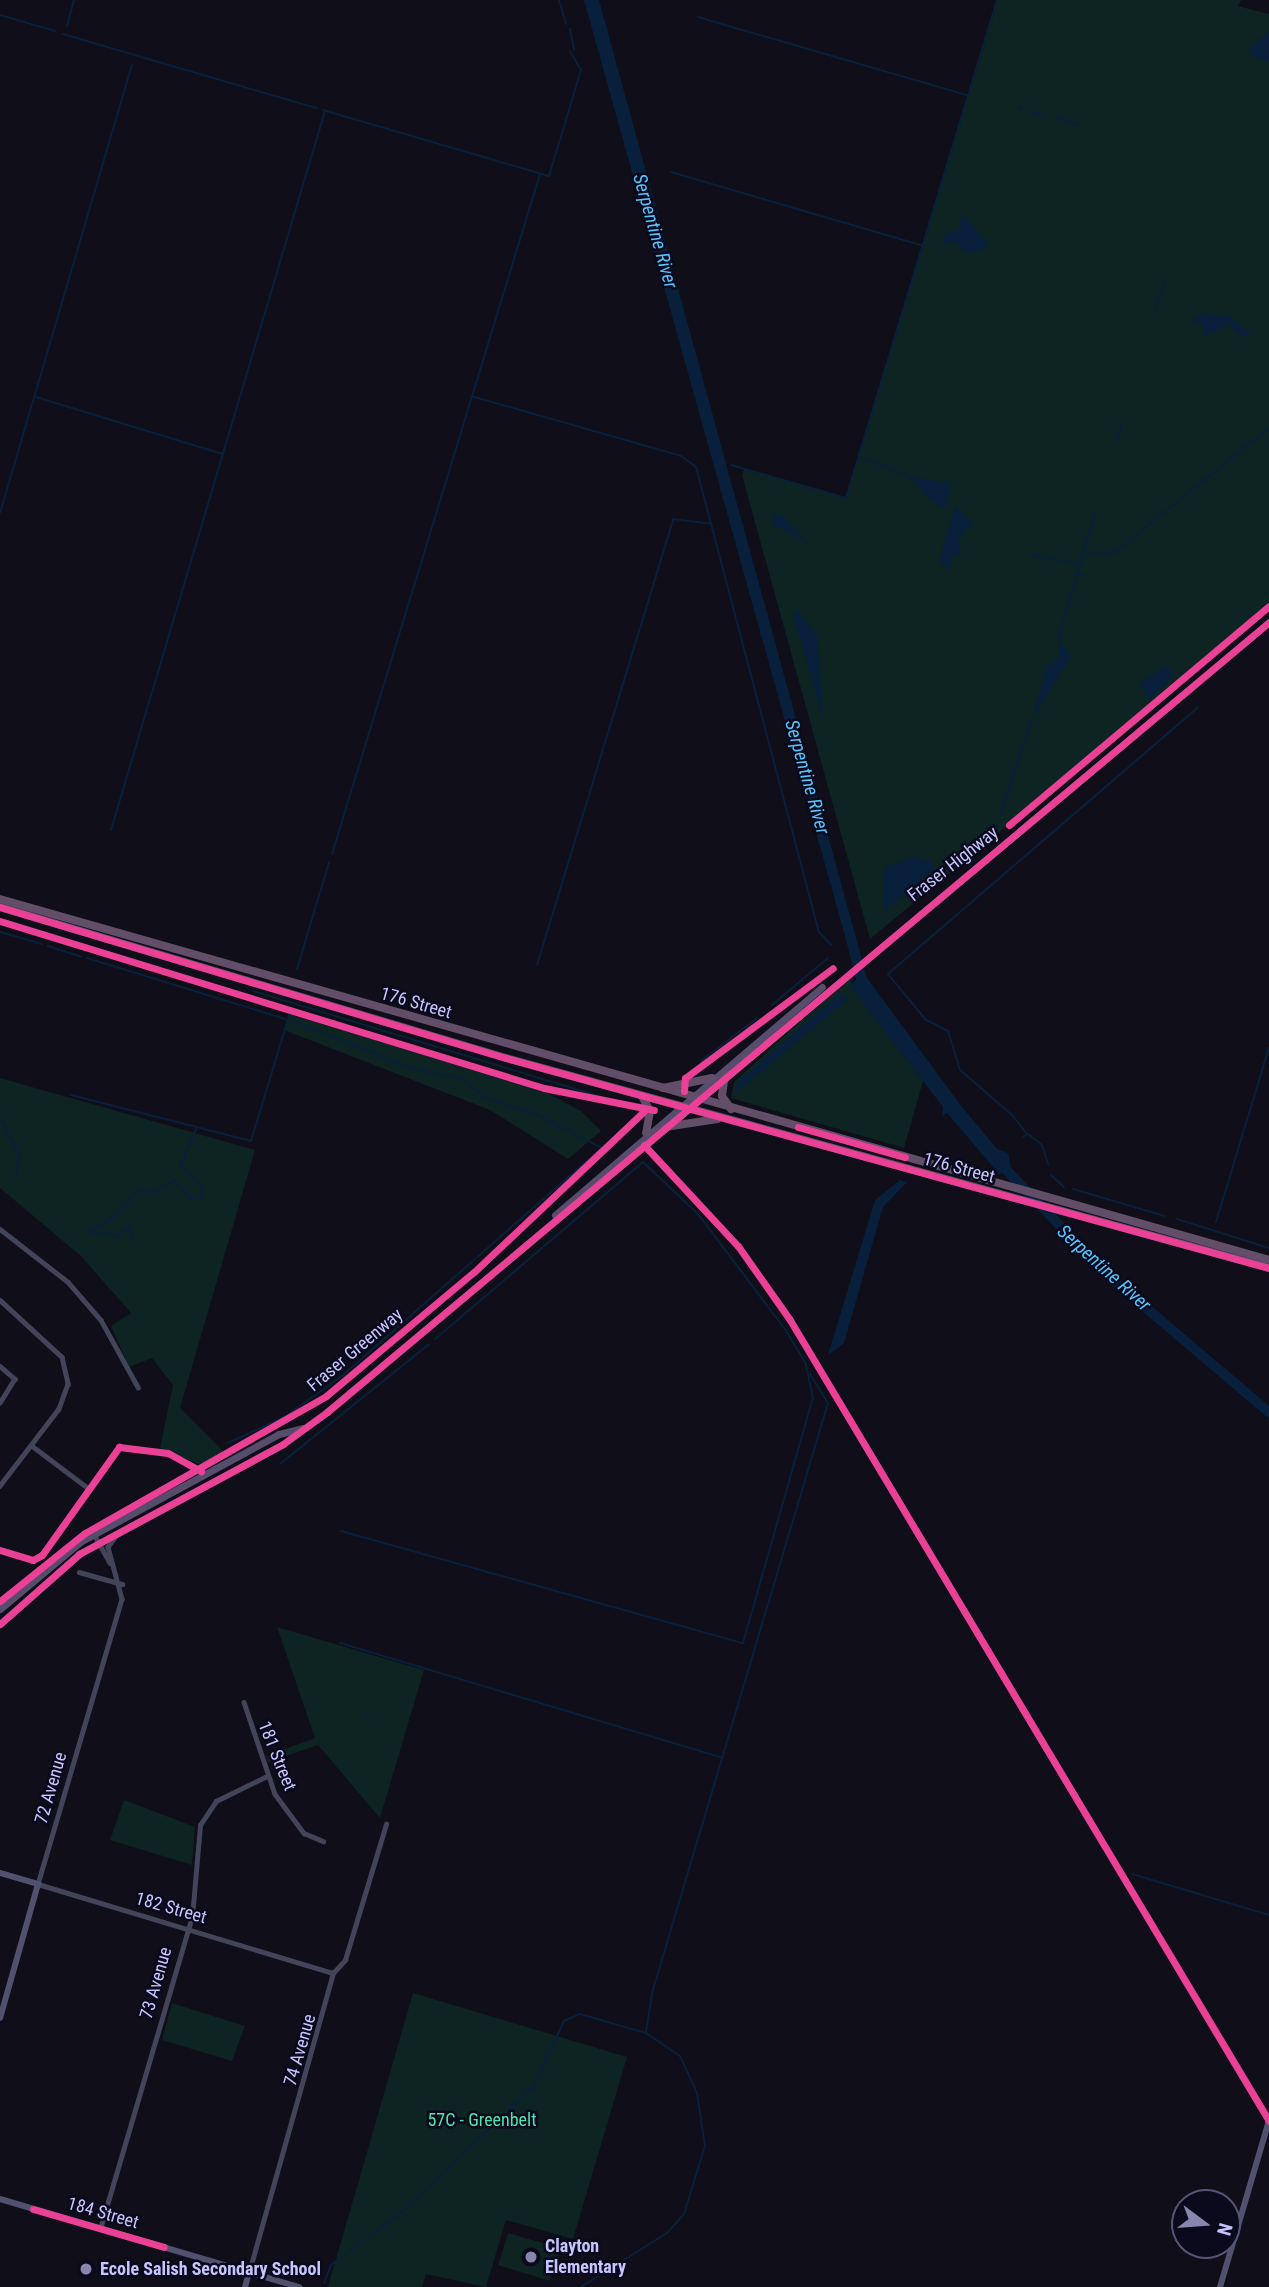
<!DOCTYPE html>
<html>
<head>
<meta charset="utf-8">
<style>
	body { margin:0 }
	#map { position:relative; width:1269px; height:2287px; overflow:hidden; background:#0f0e19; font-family:"Roboto Condensed",sans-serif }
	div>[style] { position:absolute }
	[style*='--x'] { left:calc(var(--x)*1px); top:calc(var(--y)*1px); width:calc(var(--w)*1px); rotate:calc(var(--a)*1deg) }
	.green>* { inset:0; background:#0d2422 }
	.water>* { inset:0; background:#08203c }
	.stream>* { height:2px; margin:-1px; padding:0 1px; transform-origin:1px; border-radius:1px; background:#08203c }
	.river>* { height:10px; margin:-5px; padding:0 5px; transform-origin:5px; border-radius:5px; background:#08203c }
	.street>* { height:4.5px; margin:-2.25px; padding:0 2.25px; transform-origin:2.25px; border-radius:2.25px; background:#42445a }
	.secondary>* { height:6px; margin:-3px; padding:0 3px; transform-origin:3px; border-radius:3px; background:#4f516e }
	.primary>* { height:7px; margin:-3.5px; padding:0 3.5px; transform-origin:3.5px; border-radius:3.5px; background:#564d6d }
	.highway>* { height:8px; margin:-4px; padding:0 4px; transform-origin:4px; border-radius:4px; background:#634e6a }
	.cycleway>* { height:7px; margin:-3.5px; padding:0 3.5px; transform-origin:3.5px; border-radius:3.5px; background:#ea4096 }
	.dots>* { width:19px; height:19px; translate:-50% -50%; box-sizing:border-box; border:4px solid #0b0a1d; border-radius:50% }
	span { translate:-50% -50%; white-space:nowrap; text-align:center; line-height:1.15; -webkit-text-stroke:5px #0b0a1d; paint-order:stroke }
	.street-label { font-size:18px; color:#c6c6ff }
	.park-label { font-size:18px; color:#4ae7ac }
	.poi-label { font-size:18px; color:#c6c6ff; font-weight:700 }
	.left { translate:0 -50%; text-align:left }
	.water-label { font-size:19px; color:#54c5ff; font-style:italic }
	.north { position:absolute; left:1171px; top:2189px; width:70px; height:70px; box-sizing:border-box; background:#0b0a1d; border:2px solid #565577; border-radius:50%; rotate:106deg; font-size:19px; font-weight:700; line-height:28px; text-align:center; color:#c6c6ff }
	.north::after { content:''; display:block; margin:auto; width:24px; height:32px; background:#8686ae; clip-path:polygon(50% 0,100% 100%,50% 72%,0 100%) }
</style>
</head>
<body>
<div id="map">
	<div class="green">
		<i style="clip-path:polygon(998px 0,1241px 0,1238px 6px,1269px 14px,1269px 609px,870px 939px,742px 475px,744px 469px,846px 498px)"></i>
		<i style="clip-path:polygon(854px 973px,851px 986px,923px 1081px,904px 1148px,731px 1098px,734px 1082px)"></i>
		<i style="clip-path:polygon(288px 1014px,536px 1087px,581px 1111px,601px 1131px,568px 1159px,490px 1110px,284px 1030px)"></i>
		<i style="clip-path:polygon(0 1078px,255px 1150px,180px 1408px,224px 1452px,211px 1460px,199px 1464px,160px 1448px,173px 1385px,152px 1358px,129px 1367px,111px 1326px,131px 1313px,81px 1256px,0 1188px)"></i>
		<i style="clip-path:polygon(277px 1627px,424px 1670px,380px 1818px,318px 1745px,268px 1762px,266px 1756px,315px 1738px)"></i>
		<i style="clip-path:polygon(124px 1800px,195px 1827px,192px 1865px,110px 1840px)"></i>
		<i style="clip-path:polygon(413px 1993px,627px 2057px,573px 2239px,506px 2220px,486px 2287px,426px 2274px,422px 2287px,328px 2287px)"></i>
		<i style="clip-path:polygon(172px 2003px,245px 2026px,232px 2061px,162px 2040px)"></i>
		<i style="clip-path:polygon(508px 2233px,560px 2248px,550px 2281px,498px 2265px)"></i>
	</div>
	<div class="water">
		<i style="clip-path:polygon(584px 0,599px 0,867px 978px,959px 1103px,997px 1149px,1008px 1153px,1011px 1168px,999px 1174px,947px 1113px,942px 1116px,943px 1107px,850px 986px,856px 979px,845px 936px)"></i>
		<i style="clip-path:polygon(1269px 31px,1269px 61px,1249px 55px,1249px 50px)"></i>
		<i style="clip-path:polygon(962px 214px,988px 244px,985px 249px,967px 253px,953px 241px,942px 245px,946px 234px,959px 230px)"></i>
		<i style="clip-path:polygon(1202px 314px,1229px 316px,1251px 335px,1243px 337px,1229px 324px,1204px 336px,1203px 325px,1191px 320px)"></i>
		<i style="clip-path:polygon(910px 477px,951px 483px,946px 508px,934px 503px)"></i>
		<i style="clip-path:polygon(956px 506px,972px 523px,958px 539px,961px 552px,952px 557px,949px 571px,939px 560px)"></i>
		<i style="clip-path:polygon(774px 514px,781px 515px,808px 543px,772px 524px)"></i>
		<i style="clip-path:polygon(796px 609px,817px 635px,823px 718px,793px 615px)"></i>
		<i style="clip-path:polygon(1059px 640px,1071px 656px,1033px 718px,1046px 668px,1059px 657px)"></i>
		<i style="clip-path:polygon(1163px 667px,1171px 668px,1172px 679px,1149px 699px,1139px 684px)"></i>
		<i style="clip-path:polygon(912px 857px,931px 861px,935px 869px,884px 911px,883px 869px)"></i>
		<i style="clip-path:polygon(841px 993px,848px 999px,733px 1095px,739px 1081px)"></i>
		<i style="clip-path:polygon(900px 1180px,907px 1182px,883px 1207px,844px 1343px,828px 1355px,875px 1200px)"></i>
	</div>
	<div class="stream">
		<i style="--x:559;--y:0;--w:25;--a:74"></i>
		<i style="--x:0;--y:15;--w:57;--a:16.2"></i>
		<i style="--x:698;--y:17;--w:280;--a:16.2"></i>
		<i style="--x:67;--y:26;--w:27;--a:-75"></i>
		<i style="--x:570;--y:29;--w:21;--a:79"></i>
		<i style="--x:63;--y:34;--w:264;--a:16.3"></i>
		<i style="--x:1019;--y:107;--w:4;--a:27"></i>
		<i style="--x:323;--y:110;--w:235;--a:16.3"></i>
		<i style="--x:549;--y:176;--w:111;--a:-73.2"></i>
		<i style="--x:581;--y:70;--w:22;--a:-120"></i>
		<i style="--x:1028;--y:111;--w:16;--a:15"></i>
		<i style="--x:1057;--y:118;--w:22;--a:16"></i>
		<i style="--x:671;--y:172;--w:260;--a:16.3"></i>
		<i style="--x:1154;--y:314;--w:35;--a:-72"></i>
		<i style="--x:471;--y:396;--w:218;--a:15.9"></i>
		<i style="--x:681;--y:456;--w:19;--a:36"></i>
		<i style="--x:696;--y:467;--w:481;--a:75.2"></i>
		<i style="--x:819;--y:932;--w:18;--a:47"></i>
		<i style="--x:36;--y:397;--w:195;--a:17"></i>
		<i style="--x:1116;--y:442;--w:20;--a:-72"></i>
		<i style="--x:859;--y:457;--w:54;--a:20.4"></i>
		<i style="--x:731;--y:465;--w:120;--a:16"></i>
		<i style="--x:846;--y:498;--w:520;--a:-73.13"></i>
		<i style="--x:0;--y:513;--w:467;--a:-73.6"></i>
		<i style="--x:1030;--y:554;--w:47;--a:12.3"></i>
		<i style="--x:1081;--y:555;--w:33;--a:-3"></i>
		<i style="--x:1114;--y:553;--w:199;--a:-38.9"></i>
		<i style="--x:1077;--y:574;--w:9;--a:13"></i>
		<i style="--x:1058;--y:639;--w:130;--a:-73.5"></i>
		<i style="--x:1000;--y:816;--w:103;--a:-71.9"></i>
		<i style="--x:111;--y:830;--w:750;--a:-73.43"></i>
		<i style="--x:332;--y:854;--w:711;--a:-72.99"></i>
		<i style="--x:956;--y:856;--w:51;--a:-37.8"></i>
		<i style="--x:0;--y:932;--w:44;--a:15.9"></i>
		<i style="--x:48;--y:946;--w:35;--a:18"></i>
		<i style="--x:87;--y:958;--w:207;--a:17.1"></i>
		<i style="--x:537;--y:965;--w:466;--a:-73"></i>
		<i style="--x:673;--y:519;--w:38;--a:7"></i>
		<i style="--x:297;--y:969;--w:112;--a:-73.3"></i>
		<i style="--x:253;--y:991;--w:393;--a:16.9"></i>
		<i style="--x:772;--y:1005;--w:73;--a:-40"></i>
		<i style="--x:700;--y:1062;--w:72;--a:-37.7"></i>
		<i style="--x:71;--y:1095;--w:186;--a:14.3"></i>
		<i style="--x:251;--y:1141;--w:127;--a:-73.1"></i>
		<i style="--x:288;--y:1019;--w:131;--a:21.9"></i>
		<i style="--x:410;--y:1068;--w:53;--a:11.9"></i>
		<i style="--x:462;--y:1079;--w:32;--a:39"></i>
		<i style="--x:487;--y:1099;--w:51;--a:17"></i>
		<i style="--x:536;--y:1114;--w:74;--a:27.3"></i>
		<i style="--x:0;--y:1118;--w:44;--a:62.9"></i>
		<i style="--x:20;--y:1157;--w:23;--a:103"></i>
		<i style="--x:1028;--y:1134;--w:18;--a:38"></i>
		<i style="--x:1042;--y:1145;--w:20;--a:72"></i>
		<i style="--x:1023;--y:1137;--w:5;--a:-37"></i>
		<i style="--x:1027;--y:1134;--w:24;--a:-128"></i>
		<i style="--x:1012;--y:1115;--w:69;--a:-139.1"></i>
		<i style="--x:960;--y:1070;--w:41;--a:-107.1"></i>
		<i style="--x:948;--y:1031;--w:25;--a:-153"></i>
		<i style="--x:926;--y:1020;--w:60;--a:-129.6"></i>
		<i style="--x:888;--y:974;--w:409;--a:-40.7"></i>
		<i style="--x:1051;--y:1175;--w:18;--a:43"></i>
		<i style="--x:1073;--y:1189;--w:96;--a:16.4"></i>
		<i style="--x:1177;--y:1219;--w:96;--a:17.5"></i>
		<i style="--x:1216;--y:1222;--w:182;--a:-73.1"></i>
		<i style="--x:132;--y:1240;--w:14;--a:-98"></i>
		<i style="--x:130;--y:1226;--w:16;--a:142"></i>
		<i style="--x:117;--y:1236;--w:30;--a:-171"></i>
		<i style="--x:87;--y:1231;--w:25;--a:-26"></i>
		<i style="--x:110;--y:1220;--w:42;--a:-46"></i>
		<i style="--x:139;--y:1190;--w:15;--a:11"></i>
		<i style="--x:154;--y:1193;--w:24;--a:-33"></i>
		<i style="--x:174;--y:1180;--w:25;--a:47"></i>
		<i style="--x:191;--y:1198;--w:10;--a:0"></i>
		<i style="--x:201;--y:1198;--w:11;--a:-80"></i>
		<i style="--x:203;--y:1187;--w:31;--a:-138"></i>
		<i style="--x:180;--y:1166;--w:40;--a:-66.6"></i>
		<i style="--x:228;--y:1443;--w:64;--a:-25"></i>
		<i style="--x:286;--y:1416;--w:70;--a:-35.7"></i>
		<i style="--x:343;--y:1375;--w:344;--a:-41.3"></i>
		<i style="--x:280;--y:1464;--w:191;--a:-38.8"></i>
		<i style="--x:341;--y:1531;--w:417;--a:15.6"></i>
		<i style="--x:743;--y:1643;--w:255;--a:-74.1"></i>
		<i style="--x:813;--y:1398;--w:35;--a:-102"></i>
		<i style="--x:806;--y:1364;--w:37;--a:-121"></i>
		<i style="--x:787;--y:1332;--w:148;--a:-127"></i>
		<i style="--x:698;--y:1214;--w:76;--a:-136.6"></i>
		<i style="--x:643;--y:1162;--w:273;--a:139.6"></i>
		<i style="--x:340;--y:1643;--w:398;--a:16.7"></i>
		<i style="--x:362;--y:1715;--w:6;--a:0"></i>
		<i style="--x:1132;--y:1874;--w:143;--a:16.7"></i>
		<i style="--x:646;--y:2032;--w:39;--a:-81"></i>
		<i style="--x:652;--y:1993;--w:616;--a:-73.39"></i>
		<i style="--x:828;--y:1403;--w:34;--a:-122"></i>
		<i style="--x:324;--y:2283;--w:19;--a:-69"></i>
		<i style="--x:331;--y:2265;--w:87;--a:-36.6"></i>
		<i style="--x:401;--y:2213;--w:184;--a:-43.7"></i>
		<i style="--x:534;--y:2086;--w:72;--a:-65.2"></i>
		<i style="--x:564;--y:2021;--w:17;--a:-24"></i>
		<i style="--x:580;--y:2014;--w:69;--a:16.1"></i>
		<i style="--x:646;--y:2033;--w:41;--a:34.1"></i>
		<i style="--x:680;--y:2056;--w:41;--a:65.3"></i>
		<i style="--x:697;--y:2093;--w:54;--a:81.4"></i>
		<i style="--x:705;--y:2146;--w:71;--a:107.2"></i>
		<i style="--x:684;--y:2214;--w:25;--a:132"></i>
		<i style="--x:667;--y:2233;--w:102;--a:147.9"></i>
	</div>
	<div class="river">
		<i style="--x:998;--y:1161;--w:156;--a:46.3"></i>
		<i style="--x:1106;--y:1274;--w:214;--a:40.3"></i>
	</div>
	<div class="street">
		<i style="--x:644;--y:1146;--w:137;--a:46.8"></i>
		<i style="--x:738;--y:1246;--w:90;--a:54.9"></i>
		<i style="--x:790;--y:1320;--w:932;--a:59.09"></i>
		<i style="--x:0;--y:1229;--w:86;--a:37.9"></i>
		<i style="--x:68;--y:1282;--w:50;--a:49"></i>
		<i style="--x:101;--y:1320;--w:77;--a:61.1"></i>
		<i style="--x:0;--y:1300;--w:84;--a:42.6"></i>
		<i style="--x:62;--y:1357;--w:28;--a:77"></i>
		<i style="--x:68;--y:1384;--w:27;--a:110"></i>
		<i style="--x:59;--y:1409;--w:97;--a:127.5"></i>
		<i style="--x:0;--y:1366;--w:20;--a:41"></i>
		<i style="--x:15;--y:1379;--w:28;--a:122"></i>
		<i style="--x:31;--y:1445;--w:71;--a:37"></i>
		<i style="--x:94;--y:1534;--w:33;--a:61"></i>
		<i style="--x:117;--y:1535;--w:15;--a:127"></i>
		<i style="--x:108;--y:1547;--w:54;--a:74.9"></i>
		<i style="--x:122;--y:1599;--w:297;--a:106.4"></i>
		<i style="--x:38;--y:1884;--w:308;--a:16.8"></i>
		<i style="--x:79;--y:1572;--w:45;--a:15.6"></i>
		<i style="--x:244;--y:1702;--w:97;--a:71.4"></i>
		<i style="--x:275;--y:1794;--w:49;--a:53.4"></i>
		<i style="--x:304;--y:1833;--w:21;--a:23"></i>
		<i style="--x:333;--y:1973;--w:18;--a:-47"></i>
		<i style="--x:345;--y:1960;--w:142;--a:-73.2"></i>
		<i style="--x:100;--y:2229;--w:325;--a:-73.6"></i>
		<i style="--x:192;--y:1917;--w:92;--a:-85"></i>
		<i style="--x:200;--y:1825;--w:29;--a:-56"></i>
		<i style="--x:216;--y:1801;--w:57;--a:-26.1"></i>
		<i style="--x:249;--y:2272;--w:311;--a:-74.3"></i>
	</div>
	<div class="secondary">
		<i style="--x:0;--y:1873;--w:40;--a:16"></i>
		<i style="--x:38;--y:1884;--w:139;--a:105.8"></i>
		<i style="--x:0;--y:2199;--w:312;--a:16.4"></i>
		<i style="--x:245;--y:2287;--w:16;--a:-75"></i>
		<i style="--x:1220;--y:2287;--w:174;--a:-73.6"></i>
	</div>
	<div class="primary">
		<i style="--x:555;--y:1215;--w:351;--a:-40.5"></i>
		<i style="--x:0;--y:1609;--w:104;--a:-39.9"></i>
		<i style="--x:80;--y:1542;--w:226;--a:-28.5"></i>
		<i style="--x:279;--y:1434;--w:25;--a:-14"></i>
		<i style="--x:0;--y:1624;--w:106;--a:-41.5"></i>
		<i style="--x:79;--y:1554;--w:232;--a:-28.3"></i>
		<i style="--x:283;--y:1444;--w:54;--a:-36"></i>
		<i style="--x:327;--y:1412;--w:1229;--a:-39.98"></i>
	</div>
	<div class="highway">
		<i style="--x:0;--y:899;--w:1319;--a:15.88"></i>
		<i style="--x:0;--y:907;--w:528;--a:16.62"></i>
		<i style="--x:506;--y:1058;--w:791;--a:15.39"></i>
		<i style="--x:725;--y:1074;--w:22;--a:98"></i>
		<i style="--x:722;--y:1096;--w:16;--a:55"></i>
		<i style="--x:663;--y:1088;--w:50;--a:-11.5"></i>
		<i style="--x:642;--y:1096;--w:17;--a:62"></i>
		<i style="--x:650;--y:1111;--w:22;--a:100"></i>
		<i style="--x:665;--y:1127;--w:53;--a:-8.7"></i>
	</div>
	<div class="cycleway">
		<i style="--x:1009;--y:825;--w:340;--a:-40.1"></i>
		<i style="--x:0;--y:907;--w:528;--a:16.62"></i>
		<i style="--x:506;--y:1058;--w:791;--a:15.39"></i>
		<i style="--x:0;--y:921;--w:569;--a:17.07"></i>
		<i style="--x:544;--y:1088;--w:112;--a:11.3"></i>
		<i style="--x:684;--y:1091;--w:13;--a:-86"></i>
		<i style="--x:685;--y:1078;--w:184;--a:-36.6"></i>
		<i style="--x:798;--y:1127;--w:111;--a:15.7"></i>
		<i style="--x:644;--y:1145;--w:138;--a:47.1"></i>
		<i style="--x:738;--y:1246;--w:90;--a:54.9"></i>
		<i style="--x:790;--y:1320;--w:933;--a:59.12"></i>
		<i style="--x:0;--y:1550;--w:34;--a:17"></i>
		<i style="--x:33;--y:1560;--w:10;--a:-29"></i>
		<i style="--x:42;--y:1555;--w:133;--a:-54.5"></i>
		<i style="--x:119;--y:1447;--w:49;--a:7"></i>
		<i style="--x:168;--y:1453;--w:38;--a:29"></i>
		<i style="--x:0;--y:1601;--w:109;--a:-38.7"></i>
		<i style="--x:85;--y:1533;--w:277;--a:-29.6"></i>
		<i style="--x:326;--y:1396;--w:193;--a:-40"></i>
		<i style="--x:474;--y:1272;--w:233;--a:-43.4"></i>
		<i style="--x:0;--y:1624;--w:106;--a:-41.5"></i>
		<i style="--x:79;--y:1554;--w:232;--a:-28.3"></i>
		<i style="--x:283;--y:1444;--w:54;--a:-36"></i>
		<i style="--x:327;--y:1412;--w:1229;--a:-39.98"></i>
		<i style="--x:33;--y:2209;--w:136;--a:16.2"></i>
	</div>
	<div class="dots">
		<i style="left:531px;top:2257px;background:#8686ae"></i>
		<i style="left:86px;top:2269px;background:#8686ae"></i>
	</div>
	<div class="street-label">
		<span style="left:953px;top:864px;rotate:-38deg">Fraser Highway</span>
		<span style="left:416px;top:1003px;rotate:16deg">176 Street</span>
		<span style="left:959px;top:1168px;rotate:15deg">176 Street</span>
		<span style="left:355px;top:1350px;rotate:-40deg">Fraser Greenway</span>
		<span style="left:277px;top:1756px;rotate:68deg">181 Street</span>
		<span style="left:51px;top:1788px;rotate:-74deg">72 Avenue</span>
		<span style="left:171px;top:1908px;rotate:16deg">182 Street</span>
		<span style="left:156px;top:1983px;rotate:-74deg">73 Avenue</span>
		<span style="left:300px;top:2050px;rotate:-74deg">74 Avenue</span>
		<span style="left:103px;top:2213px;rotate:16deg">184 Street</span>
	</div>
	<div class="park-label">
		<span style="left:482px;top:2120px">57C - Greenbelt</span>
	</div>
	<div class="poi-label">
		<span class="left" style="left:545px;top:2257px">Clayton<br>Elementary</span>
		<span class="left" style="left:100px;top:2269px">Ecole Salish Secondary School</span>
	</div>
	<div class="water-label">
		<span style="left:655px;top:231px;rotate:74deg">Serpentine River</span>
		<span style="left:807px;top:777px;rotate:74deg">Serpentine River</span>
		<span style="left:1104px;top:1268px;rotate:42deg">Serpentine River</span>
	</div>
	<div class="north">N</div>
</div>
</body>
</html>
